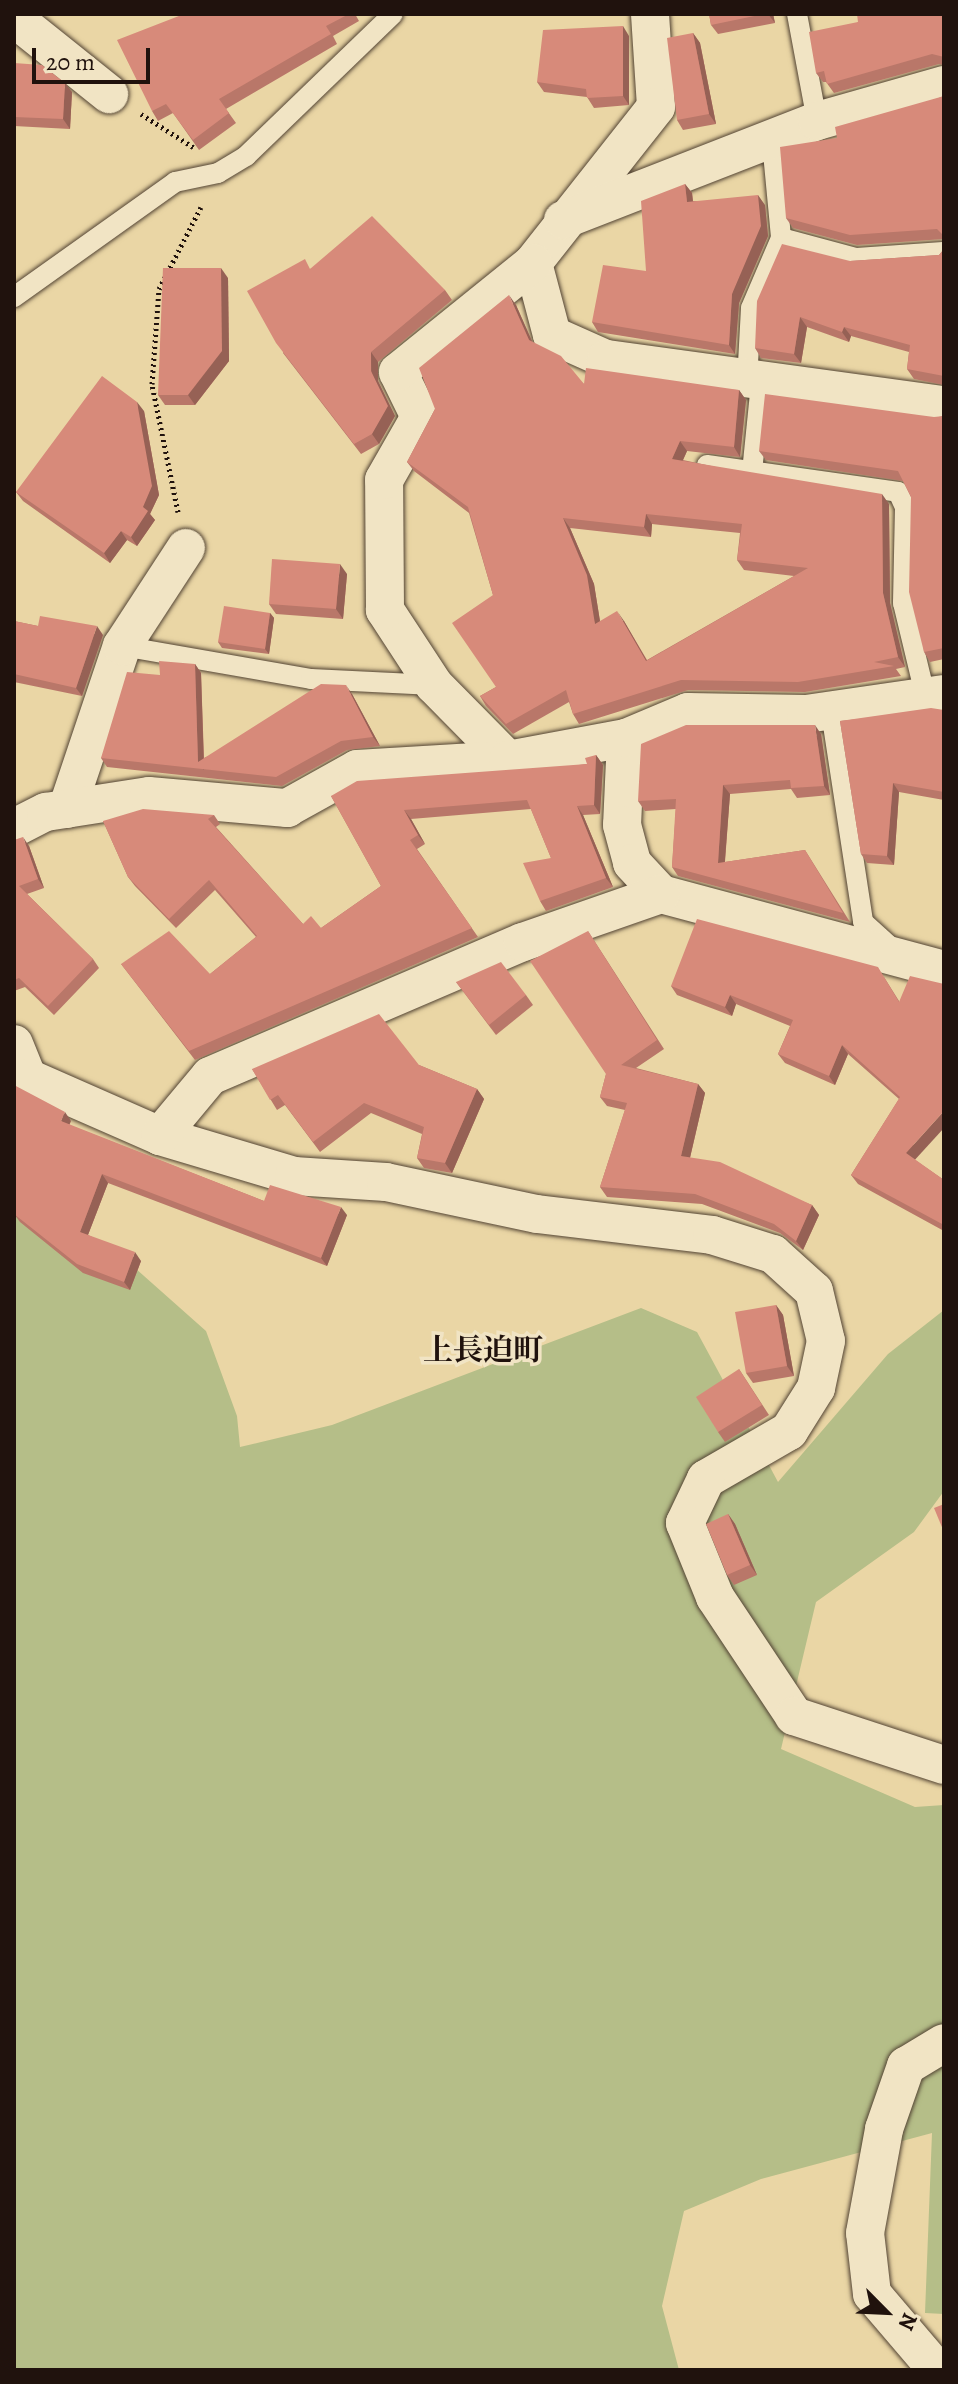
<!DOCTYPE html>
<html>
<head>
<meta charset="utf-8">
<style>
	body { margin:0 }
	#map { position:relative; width:958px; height:2384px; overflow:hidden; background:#ead6a5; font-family:Alegreya,"Noto Serif JP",serif }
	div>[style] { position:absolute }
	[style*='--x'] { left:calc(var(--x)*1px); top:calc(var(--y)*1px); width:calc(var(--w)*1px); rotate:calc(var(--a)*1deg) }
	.green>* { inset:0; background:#b5be88 }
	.path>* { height:5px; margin-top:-2.5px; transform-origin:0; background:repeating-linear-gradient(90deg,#20120d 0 2px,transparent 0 6px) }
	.roads { filter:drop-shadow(0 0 2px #524333) drop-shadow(0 0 2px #524333) }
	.lane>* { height:20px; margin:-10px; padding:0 10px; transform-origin:10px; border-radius:10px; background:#f1e4c4 }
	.street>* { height:38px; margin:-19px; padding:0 19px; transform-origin:19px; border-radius:19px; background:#f1e4c4 }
	.wall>* { inset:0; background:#b97769 }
	.shaded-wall>* { inset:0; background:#966155 }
	.building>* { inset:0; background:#d78a7a }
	span { translate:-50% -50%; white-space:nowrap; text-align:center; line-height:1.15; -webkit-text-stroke:7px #f1e4c4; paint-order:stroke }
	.neighbourhood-label { font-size:30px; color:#20120d; font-weight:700 }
	.frame { position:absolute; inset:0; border:16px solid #20120d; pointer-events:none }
	.north { position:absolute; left:846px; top:2272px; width:80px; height:80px; -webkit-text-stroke:6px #f1e4c4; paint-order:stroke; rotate:114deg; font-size:22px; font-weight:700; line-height:32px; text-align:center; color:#20120d }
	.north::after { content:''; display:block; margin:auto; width:28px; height:36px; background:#20120d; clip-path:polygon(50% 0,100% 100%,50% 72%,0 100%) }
	.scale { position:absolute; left:32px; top:48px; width:118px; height:36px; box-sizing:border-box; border:4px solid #20120d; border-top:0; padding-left:10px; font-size:24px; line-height:28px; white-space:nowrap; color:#20120d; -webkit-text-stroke:6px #f1e4c4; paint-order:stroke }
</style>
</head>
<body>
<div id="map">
	<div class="green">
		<i style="clip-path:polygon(14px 1214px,135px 1268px,206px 1331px,237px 1416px,240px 1447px,332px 1425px,641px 1308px,697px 1332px,778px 1482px,888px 1354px,944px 1310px,944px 1491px,914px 1532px,816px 1602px,781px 1749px,915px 1807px,944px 1805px,944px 2314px,925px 2313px,932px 2133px,761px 2179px,684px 2211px,662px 2306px,679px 2370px,14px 2370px)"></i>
	</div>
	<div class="path">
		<i style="--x:141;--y:114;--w:62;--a:32.4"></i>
		<i style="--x:178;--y:512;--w:131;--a:-101.5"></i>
		<i style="--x:152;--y:384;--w:95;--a:-85.8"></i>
		<i style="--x:159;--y:289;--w:92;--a:-62.9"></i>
	</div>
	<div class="roads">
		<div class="lane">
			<i style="--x:797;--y:14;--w:109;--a:79.4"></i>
			<i style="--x:772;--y:142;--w:96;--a:84.6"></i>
			<i style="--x:781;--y:238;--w:78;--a:14.9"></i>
			<i style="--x:856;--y:258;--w:88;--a:-3.9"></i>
			<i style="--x:14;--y:297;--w:198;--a:-35.5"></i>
			<i style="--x:175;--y:182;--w:44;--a:-11.8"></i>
			<i style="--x:218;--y:173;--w:33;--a:-31"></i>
			<i style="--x:246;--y:156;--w:204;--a:-44"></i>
			<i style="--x:747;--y:382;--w:74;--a:-86.9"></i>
			<i style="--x:751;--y:308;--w:76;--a:-66.8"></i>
			<i style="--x:707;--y:465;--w:193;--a:8"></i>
			<i style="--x:898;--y:492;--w:17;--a:65"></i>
			<i style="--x:905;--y:507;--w:96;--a:91.2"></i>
			<i style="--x:903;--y:603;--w:99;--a:76.5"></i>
			<i style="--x:752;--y:472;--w:88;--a:-84.2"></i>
			<i style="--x:122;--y:646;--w:192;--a:9.9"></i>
			<i style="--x:311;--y:679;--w:123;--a:2.8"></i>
			<i style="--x:831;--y:712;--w:212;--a:81.3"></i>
			<i style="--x:863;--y:922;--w:39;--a:42"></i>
		</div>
		<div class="street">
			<i style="--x:650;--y:14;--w:93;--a:86.3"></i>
			<i style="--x:656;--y:107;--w:199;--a:128.3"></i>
			<i style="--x:533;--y:263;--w:74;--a:75.2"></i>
			<i style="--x:552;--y:335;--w:59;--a:24"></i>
			<i style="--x:606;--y:359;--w:341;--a:7.8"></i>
			<i style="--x:14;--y:18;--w:122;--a:38.7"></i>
			<i style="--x:563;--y:220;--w:273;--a:-21.3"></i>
			<i style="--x:817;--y:121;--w:132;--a:-15.8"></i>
			<i style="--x:626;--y:738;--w:87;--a:92.6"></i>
			<i style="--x:622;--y:825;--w:39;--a:75"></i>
			<i style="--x:632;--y:863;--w:42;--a:46.9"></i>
			<i style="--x:661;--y:894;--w:293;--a:15"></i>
			<i style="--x:508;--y:760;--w:105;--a:-134.6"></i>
			<i style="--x:434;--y:685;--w:90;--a:-123.2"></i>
			<i style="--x:385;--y:610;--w:130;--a:-90.4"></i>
			<i style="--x:384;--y:480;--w:73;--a:-60.3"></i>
			<i style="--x:420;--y:417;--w:50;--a:-116.1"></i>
			<i style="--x:398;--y:372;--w:174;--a:-38.9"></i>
			<i style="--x:67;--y:809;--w:172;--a:-71.4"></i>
			<i style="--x:122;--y:646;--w:117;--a:-56.9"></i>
			<i style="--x:14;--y:828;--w:36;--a:-27"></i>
			<i style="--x:46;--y:812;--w:104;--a:-8.8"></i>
			<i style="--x:149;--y:796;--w:139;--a:5"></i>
			<i style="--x:287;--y:808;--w:80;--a:-29.1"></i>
			<i style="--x:357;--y:769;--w:151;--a:-3.4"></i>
			<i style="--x:508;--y:760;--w:120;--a:-10.6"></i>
			<i style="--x:626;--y:738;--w:67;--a:-22.8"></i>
			<i style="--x:688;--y:712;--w:118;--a:1"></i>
			<i style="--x:806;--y:714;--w:139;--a:-8.2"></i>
			<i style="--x:14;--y:1044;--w:37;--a:68"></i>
			<i style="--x:28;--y:1078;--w:144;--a:23.7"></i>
			<i style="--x:160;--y:1136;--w:140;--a:16.6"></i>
			<i style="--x:294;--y:1176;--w:92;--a:3.7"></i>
			<i style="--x:386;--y:1182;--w:154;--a:12"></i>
			<i style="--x:537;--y:1214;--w:176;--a:6.8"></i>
			<i style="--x:712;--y:1235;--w:64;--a:17.3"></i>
			<i style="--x:773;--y:1254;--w:55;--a:42.1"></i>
			<i style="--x:814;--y:1291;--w:51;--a:76.5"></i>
			<i style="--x:826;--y:1341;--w:48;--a:102"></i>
			<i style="--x:816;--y:1388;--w:51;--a:122.1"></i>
			<i style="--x:789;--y:1431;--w:96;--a:150"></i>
			<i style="--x:706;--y:1479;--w:49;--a:115.5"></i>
			<i style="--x:685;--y:1523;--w:80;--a:67.9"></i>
			<i style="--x:715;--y:1597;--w:143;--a:56.4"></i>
			<i style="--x:794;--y:1716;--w:158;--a:18.1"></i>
			<i style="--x:160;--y:1136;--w:78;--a:-50.2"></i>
			<i style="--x:210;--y:1076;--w:340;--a:-23.2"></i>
			<i style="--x:523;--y:942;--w:146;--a:-19.2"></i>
			<i style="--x:937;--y:2370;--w:100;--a:-130.5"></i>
			<i style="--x:872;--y:2294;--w:61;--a:-96.5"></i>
			<i style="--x:865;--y:2233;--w:106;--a:-79.6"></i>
			<i style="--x:884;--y:2129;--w:67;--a:-70.8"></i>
			<i style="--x:906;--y:2066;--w:44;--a:-31.2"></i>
		</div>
	</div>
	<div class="wall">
		<i style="clip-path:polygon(184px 14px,355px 14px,359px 21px,333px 36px,337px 44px,226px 109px,236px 123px,199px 150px,173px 113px,158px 121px,152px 111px)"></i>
		<i style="clip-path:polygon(709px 14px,773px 14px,775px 23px,718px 34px,711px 25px)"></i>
		<i style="clip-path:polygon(944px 14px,944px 65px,939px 64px,834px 93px,826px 82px,823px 82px,816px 73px,858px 22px)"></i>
		<i style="clip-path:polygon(693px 33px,700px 43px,716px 124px,683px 130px,677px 120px)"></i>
		<i style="clip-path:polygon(629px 36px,629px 105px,594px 108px,587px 97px,544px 92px,537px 82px)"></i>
		<i style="clip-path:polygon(14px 63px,72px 92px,70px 129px,14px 126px)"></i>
		<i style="clip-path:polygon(944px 96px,944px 239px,857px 245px,793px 228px,786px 218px,837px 138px)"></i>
		<i style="clip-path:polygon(685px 184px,692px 193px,693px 201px,765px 205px,768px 236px,739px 303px,735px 354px,598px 332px,592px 322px,646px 271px)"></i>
		<i style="clip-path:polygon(944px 249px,944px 385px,914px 379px,907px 369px,909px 352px,851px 336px,849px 342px,807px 327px,801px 363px,761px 358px,755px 348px,850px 261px,939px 255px)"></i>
		<i style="clip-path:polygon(311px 268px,445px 290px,452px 300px,378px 362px,378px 381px,395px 416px,379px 444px,361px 454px,283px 353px)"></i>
		<i style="clip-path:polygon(228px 278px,229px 361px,195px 405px,165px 405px,158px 395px)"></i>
		<i style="clip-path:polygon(evenodd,516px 305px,532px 342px,584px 384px,739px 390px,746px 400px,740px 457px,687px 451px,683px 460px,889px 504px,890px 603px,905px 667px,896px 669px,901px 676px,805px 692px,688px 690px,579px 724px,573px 714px,569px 702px,513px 734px,486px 706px,480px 696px,496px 687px,493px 595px,469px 513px,414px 471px,407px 462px,435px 409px,516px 305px,652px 524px,740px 533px,737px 560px,744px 570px,794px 576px,647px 660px,624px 621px,600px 621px,594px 584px,570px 528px,651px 537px,652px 524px)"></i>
		<i style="clip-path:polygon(144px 411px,159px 495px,150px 514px,155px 520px,137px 546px,127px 540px,110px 563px,23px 501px,16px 492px)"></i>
		<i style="clip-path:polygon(944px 416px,944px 659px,930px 662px,924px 652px,911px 497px,903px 481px,766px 460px,759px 451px)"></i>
		<i style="clip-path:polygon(347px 574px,343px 619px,276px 614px,269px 604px)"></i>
		<i style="clip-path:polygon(270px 613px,274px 618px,269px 654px,222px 648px,218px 642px)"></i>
		<i style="clip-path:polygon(14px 621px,38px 626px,103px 635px,82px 696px,14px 682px)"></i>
		<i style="clip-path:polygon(195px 664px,201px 673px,204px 758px,352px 694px,380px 746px,347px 750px,282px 786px,107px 767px,101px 758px,160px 675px)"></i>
		<i style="clip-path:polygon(944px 710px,944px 800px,899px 792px,894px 865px,867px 863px,861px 854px,840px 721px)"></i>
		<i style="clip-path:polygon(821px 734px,830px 795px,797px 798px,791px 789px,730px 794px,725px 862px,805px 850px,850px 922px,678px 876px,672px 867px,676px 809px,645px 811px,638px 801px)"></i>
		<i style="clip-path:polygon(596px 755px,603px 765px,600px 814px,583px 815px,613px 887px,546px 911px,540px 901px,551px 858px,531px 809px,411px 819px,425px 844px,417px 849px,478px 937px,195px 1060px,121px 964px,210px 974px,256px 937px,215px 890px,176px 928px,135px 886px,128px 877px,103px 821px,214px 815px,220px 824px,216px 827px,303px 924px,321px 928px,381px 886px,331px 796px,587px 764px)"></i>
		<i style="clip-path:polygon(14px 840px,29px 846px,44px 888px,27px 894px,93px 959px,99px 968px,54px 1015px,25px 987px,14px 991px)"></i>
		<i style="clip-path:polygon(588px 931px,664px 1049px,636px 1068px,698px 1084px,705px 1093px,690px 1158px,812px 1205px,819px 1215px,803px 1250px,780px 1233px,702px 1204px,607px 1197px,600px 1187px,625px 1110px,607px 1106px,600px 1097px,606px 1074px)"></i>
		<i style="clip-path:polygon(884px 977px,899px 1001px,915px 1160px,944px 1180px,944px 1231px,858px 1184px,851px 1175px,899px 1099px,848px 1054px,835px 1085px,785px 1063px,778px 1054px,790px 1026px,736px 1004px,732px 1016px,677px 995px,671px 986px)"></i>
		<i style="clip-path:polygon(456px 982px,526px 995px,533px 1005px,496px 1035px)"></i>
		<i style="clip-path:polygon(419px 1065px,477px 1089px,484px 1099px,452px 1173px,424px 1168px,417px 1158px,422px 1134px,371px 1113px,320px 1152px,285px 1105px,277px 1110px,252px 1069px)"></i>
		<i style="clip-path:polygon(71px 1121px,69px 1125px,264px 1201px,347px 1215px,327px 1266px,108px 1183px,88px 1235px,141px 1261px,130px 1290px,83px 1273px,20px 1222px,14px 1214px)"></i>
		<i style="clip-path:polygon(776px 1305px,783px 1315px,794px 1376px,753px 1383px,746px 1373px)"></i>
		<i style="clip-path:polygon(739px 1369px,769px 1415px,725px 1442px,718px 1432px)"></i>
		<i style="clip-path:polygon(728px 1514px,735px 1524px,757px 1575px,734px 1585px,727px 1575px)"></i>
	</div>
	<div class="shaded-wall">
		<i style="clip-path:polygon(768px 14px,773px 14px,775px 23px)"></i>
		<i style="clip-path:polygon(623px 26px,629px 36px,629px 105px,623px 96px)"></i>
		<i style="clip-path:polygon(693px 33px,700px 43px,716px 124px,709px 114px)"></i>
		<i style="clip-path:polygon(65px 83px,72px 92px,70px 129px,63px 119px)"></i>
		<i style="clip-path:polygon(685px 184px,692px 193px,694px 212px,687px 202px)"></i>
		<i style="clip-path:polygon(758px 195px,765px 205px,768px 236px,739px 303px,735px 354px,729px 345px,732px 294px)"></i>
		<i style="clip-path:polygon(221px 268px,228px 278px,229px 361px,195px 405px,188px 395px)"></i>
		<i style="clip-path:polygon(509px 295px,516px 305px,536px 350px,529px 340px)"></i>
		<i style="clip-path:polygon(800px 317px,807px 327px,801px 363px,794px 354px)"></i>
		<i style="clip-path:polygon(844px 327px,851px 336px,849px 342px,842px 332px)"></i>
		<i style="clip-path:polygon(371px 352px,378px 362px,378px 381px,395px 416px,379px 444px,372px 434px)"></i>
		<i style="clip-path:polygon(739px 390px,746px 400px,740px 457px,734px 447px)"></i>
		<i style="clip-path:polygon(137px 402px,144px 411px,159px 495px,150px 514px,155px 520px,137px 546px,131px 537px,143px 507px)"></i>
		<i style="clip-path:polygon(680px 441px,687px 451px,679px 469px,672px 459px)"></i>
		<i style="clip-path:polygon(882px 494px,889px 504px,890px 603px,905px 667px,898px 657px,883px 593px)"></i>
		<i style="clip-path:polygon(646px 514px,652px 524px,651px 537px,644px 527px)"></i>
		<i style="clip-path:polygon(563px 518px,570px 528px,594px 584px,602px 634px,595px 624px)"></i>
		<i style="clip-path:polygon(121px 531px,127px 540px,110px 563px,104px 553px)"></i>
		<i style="clip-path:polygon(340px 564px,347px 574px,343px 619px,336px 609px)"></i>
		<i style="clip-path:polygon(617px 611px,624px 621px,652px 670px,646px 661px)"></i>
		<i style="clip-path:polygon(270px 613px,274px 618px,269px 654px,265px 649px)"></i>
		<i style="clip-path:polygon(97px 626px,103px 635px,82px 696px,76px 688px)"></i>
		<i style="clip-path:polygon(195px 664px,201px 673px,204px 770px,198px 762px)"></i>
		<i style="clip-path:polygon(346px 685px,352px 694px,380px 746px,373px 737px)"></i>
		<i style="clip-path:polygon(815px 725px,821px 734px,830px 795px,824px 786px)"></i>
		<i style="clip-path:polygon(596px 755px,603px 765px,600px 814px,594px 805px)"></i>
		<i style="clip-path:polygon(893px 783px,899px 792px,894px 865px,887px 856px)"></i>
		<i style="clip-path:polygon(723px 785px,730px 794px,724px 872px,718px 863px)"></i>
		<i style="clip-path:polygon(577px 806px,583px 815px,613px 887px,606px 878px)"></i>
		<i style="clip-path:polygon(404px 810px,411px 819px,425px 844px,418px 835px)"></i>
		<i style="clip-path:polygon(23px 837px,29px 846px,44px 888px,38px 879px)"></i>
		<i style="clip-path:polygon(730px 995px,736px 1004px,732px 1016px,725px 1007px)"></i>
		<i style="clip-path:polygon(842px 1045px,848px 1054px,835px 1085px,829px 1076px)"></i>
		<i style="clip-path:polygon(698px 1084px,705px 1093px,688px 1166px,681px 1156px)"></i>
		<i style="clip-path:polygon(477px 1089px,484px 1099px,452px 1173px,445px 1163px)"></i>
		<i style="clip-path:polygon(944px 1111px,944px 1128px,912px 1163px,906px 1153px)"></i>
		<i style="clip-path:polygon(65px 1112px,71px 1121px,67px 1130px,61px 1121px)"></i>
		<i style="clip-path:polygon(102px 1174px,108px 1183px,86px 1240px,80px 1232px)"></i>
		<i style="clip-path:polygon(812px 1205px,819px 1215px,803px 1250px,796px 1241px)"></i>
		<i style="clip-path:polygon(341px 1207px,347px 1215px,327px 1266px,321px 1258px)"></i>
		<i style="clip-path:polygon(135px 1252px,141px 1261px,130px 1290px,124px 1282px)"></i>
		<i style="clip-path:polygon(776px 1305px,783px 1315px,794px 1376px,787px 1366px)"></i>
		<i style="clip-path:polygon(728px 1514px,735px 1524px,757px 1575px,750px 1565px)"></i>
	</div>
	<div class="building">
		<i style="clip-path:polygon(184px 14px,349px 14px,326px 26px,331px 34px,219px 99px,229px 113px,193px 140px,166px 104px,152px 111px,117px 40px)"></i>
		<i style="clip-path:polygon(709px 14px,764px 14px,711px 25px)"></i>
		<i style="clip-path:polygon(857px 14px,944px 14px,944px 57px,932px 54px,827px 84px,824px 71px,816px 73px,809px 32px,858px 22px)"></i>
		<i style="clip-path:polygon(623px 26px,623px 96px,587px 98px,586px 89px,537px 82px,543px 30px)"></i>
		<i style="clip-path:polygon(693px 33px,709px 114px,677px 120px,667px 38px)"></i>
		<i style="clip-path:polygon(14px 63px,42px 65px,65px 83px,63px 119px,14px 117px)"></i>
		<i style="clip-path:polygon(944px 96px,944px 236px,937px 229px,850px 235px,786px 218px,780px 147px,837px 138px,835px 127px)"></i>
		<i style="clip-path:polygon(685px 184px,687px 202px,758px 195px,761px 226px,732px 294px,729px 345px,592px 322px,603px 265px,646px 271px,641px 201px)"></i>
		<i style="clip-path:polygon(372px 216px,445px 290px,371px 352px,371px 371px,388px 406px,372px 434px,354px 444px,276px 343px,247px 291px,305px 259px,310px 269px)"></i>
		<i style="clip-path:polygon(782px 244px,850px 261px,939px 255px,944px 249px,944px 376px,907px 369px,910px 345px,844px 327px,842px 332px,800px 317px,794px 354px,755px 348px,757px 301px)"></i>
		<i style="clip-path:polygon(163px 268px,221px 268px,222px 351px,188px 395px,158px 395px)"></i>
		<i style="clip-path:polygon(evenodd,509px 295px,529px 340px,561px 356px,584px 384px,586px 368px,739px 390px,734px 447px,680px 441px,672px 459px,882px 494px,883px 593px,898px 657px,874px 662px,894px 666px,798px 682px,681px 680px,573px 714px,566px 690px,506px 724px,480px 696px,496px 687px,452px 623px,493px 595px,468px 507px,407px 462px,435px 409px,419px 368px,509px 295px,646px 514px,742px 524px,737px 560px,808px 568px,646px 661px,617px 611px,595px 624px,587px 575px,563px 518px,644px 527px,646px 514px)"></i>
		<i style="clip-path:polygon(102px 376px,137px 402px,152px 486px,143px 507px,148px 511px,131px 537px,121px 531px,104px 553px,16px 492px)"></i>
		<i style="clip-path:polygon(765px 394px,934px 417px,944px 416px,944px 648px,924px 652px,909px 592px,911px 497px,898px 471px,759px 451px)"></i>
		<i style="clip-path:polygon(272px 559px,340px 564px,336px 609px,269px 604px)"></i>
		<i style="clip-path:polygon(224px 606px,270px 613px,265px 649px,218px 642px)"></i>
		<i style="clip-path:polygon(40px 616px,97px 626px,76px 688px,14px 674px,14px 621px,38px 626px)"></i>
		<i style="clip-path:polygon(159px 661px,195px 664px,198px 762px,321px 684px,346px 685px,373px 737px,341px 741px,276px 777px,101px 758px,127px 672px,160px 675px)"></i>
		<i style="clip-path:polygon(931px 708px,944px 710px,944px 792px,893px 783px,887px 856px,861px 854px,840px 721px)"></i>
		<i style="clip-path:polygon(686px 725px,815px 725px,824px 786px,791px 788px,790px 780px,723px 785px,718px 863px,805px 850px,843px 913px,672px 867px,676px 799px,638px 801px,641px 744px)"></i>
		<i style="clip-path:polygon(596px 755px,594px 805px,577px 806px,606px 878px,540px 901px,523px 863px,551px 858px,527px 800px,404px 810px,418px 835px,410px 840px,472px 928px,189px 1051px,121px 964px,169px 931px,210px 974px,257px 936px,209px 880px,169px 919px,128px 877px,103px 821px,143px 809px,214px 815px,208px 819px,303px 924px,311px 916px,321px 928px,381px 886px,331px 796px,357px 781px,587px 764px,585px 758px)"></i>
		<i style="clip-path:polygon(23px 837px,38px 879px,19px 886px,93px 959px,48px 1006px,19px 978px,14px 980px,14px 840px)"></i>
		<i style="clip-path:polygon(697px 919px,878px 967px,899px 1002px,910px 976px,944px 984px,944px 1111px,906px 1153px,944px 1180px,944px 1225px,851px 1175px,900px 1097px,842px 1045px,829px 1076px,778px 1054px,793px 1020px,730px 995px,725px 1007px,671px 986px)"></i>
		<i style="clip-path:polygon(588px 931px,657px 1040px,621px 1065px,698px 1084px,681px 1156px,720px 1162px,812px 1205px,796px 1241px,774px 1224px,695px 1194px,600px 1187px,627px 1103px,600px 1097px,606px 1074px,530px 961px)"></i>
		<i style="clip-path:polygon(501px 962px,526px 995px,489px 1025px,456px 982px)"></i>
		<i style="clip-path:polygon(379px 1014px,419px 1065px,477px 1089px,445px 1163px,417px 1158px,424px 1127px,364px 1103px,313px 1142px,278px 1095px,270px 1100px,252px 1069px)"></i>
		<i style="clip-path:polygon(14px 1085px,65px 1112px,61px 1121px,264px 1201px,270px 1185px,341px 1207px,321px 1258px,102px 1174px,80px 1232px,135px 1252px,124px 1282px,77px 1264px,14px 1214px)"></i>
		<i style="clip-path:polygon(776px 1305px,787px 1366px,746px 1373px,735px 1312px)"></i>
		<i style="clip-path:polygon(739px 1369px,762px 1405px,718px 1432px,696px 1397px)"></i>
		<i style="clip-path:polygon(944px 1504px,944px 1532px,934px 1508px)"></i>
		<i style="clip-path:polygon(728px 1514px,750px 1565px,727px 1575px,706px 1524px)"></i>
	</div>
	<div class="neighbourhood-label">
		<span style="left:483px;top:1350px">上長迫町</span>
	</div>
	<div class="frame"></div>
	<div class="north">N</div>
	<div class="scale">20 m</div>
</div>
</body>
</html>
